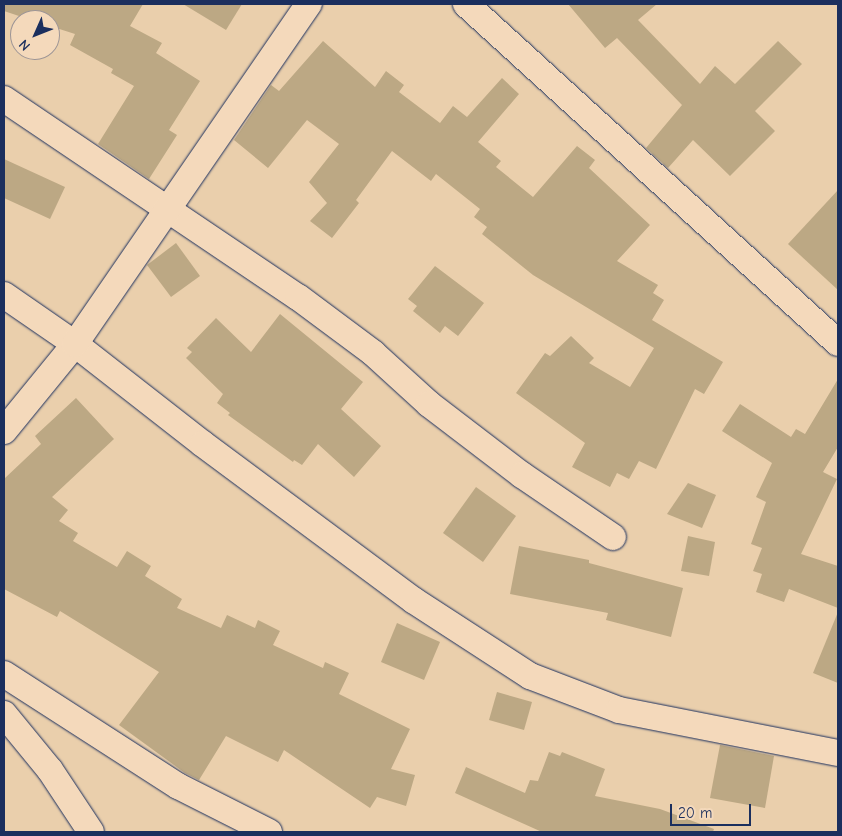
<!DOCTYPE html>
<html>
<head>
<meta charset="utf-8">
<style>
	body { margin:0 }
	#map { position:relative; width:842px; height:836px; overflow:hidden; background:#eacfac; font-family:"Comic Neue",sans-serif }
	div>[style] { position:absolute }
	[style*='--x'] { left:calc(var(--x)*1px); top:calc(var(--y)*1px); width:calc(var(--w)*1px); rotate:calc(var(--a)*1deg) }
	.building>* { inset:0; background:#bca884 }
	.roads { filter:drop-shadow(0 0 1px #1b2f5e) drop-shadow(0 0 1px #1b2f5e) }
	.minor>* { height:26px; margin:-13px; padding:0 13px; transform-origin:13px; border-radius:13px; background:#f4d9bb }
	span { translate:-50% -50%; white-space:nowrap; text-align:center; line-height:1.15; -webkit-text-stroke:4px #f4d9bb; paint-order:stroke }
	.frame { position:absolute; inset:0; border:5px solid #1b2f5e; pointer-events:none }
	.north { position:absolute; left:10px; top:10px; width:50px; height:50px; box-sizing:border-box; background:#f4d9bb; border:1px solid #9d9596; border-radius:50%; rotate:226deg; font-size:14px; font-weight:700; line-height:20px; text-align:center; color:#1b2f5e }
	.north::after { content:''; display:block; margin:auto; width:18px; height:22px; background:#1b2f5e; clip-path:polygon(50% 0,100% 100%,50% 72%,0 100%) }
	.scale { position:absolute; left:670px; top:804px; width:81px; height:22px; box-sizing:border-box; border:2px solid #1b2f5e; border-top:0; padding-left:6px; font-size:15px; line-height:18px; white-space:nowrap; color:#1b2f5e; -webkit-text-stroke:4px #f4d9bb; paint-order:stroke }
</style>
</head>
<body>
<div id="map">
	<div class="building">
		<i style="clip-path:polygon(4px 4px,143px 4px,130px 26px,162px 43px,156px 53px,200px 81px,169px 130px,177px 135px,149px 179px,98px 144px,134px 86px,111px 73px,113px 69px,70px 45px,75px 34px,50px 26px,50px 20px,31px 20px,4px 11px)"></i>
		<i style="clip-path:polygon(183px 4px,242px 4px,226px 30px)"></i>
		<i style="clip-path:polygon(568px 4px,657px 4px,638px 20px,700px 84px,715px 66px,735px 84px,778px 41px,802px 64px,755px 111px,775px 131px,730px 176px,693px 140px,668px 168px,646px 148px,682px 105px,617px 38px,605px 48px)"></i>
		<i style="clip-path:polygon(323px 41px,375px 87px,386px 71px,404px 85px,399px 92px,440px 123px,453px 106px,467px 117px,502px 78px,519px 94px,478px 142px,501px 161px,496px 167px,533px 197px,577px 146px,595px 160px,589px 168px,650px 225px,617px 261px,658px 285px,653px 293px,664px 300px,652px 320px,723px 362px,704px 394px,695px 389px,656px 469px,639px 461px,629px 479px,617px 473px,610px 487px,572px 467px,585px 443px,516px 393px,545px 353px,550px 356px,571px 336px,594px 358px,589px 363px,630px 387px,654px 348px,533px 275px,482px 234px,487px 227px,474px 217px,480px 209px,436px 174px,431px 181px,392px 151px,356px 200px,359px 203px,332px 238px,310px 221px,327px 203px,309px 182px,339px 144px,307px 120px,268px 168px,234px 140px,271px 85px,279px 91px)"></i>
		<i style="clip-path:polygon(4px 159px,65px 187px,50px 219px,4px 198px)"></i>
		<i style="clip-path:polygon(838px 190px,838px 290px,788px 244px)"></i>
		<i style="clip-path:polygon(176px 243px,200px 276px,171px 297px,147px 265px)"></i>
		<i style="clip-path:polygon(435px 266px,484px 303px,458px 336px,445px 326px,440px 333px,413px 311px,417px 306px,408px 299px)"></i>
		<i style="clip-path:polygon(280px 314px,363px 382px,341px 409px,381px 446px,354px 477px,318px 444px,302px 465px,294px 460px,293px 462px,228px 415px,230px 413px,217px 403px,223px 394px,186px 358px,192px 352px,187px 348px,216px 318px,251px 352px)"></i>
		<i style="clip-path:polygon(838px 379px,838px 447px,823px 472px,837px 479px,801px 554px,838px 566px,838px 608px,789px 589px,784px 602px,756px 592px,762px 574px,753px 571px,762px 548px,751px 544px,766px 502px,756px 497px,772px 463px,722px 431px,740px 404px,791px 437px,796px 429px,805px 434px)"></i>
		<i style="clip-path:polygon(76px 398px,114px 439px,52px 497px,68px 510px,59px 521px,78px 533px,73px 541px,117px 567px,127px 551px,151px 566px,145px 576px,182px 599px,177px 608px,221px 628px,227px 615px,255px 628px,258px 620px,280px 631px,273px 645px,323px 668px,325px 662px,349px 673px,339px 694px,410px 729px,391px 769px,415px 775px,406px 806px,377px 797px,370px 808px,284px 750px,278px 762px,226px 736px,199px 780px,185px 773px,119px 725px,159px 672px,60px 611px,57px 617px,4px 589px,4px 479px,41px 444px,35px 436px)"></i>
		<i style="clip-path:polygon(688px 483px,716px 495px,702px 528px,667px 514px)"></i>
		<i style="clip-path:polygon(476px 487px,516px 516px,483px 562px,443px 533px)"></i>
		<i style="clip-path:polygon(688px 536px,715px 542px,709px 576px,681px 571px)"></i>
		<i style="clip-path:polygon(519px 546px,589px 560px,589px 563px,683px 588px,671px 637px,606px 620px,608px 613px,510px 594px)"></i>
		<i style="clip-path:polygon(838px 612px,838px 683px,813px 673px)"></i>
		<i style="clip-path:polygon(397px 623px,440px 642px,424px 680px,381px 662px)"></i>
		<i style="clip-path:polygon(497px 692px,532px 702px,524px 730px,489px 720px)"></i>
		<i style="clip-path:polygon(720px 745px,774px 756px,765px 808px,710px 798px)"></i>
		<i style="clip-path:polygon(549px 752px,560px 756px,562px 752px,605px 769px,595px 796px,660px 809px,714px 829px,713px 832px,542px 832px,455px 793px,466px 767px,525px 793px,530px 780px,538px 781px)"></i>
	</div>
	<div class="roads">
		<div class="minor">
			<i style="--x:466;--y:4;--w:503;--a:42.34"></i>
			<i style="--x:4;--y:99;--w:354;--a:34"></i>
			<i style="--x:298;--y:297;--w:94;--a:36.7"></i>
			<i style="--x:373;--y:353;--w:76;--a:42.3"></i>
			<i style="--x:429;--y:404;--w:117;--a:37.4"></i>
			<i style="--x:522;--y:475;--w:110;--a:34.3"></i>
			<i style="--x:4;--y:295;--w:86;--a:34.6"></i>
			<i style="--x:75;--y:344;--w:162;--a:38"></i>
			<i style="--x:203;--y:444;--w:262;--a:36.6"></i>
			<i style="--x:413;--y:600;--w:140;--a:33"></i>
			<i style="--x:530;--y:676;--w:95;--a:20.9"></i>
			<i style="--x:619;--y:710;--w:223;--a:11.1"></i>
			<i style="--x:4;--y:431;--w:112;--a:-50.8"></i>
			<i style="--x:75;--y:344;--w:413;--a:-55.5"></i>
			<i style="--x:4;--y:674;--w:207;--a:32.8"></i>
			<i style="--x:178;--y:786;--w:102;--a:26.8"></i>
			<i style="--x:4;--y:714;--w:72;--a:50.6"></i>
			<i style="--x:50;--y:770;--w:74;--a:56.5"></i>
		</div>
	</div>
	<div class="frame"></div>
	<div class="north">N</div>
	<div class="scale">20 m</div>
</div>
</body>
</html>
